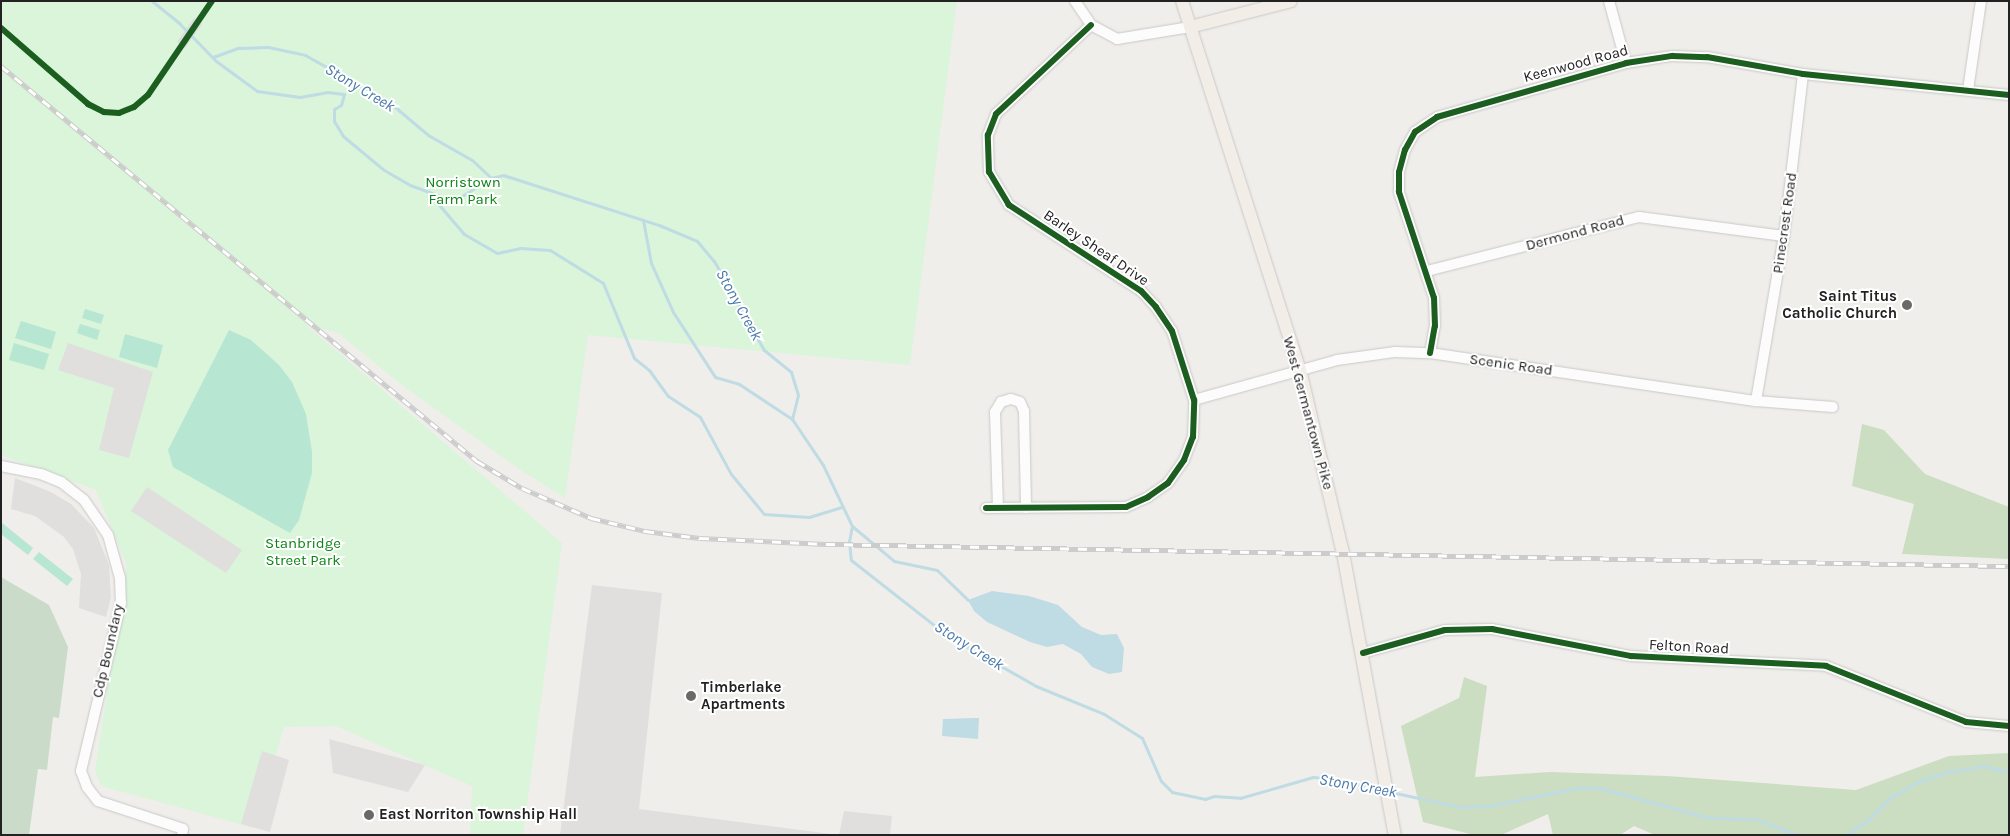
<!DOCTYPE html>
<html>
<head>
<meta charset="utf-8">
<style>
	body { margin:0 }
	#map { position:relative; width:2010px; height:836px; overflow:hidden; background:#f0eeeb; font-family:Karla,sans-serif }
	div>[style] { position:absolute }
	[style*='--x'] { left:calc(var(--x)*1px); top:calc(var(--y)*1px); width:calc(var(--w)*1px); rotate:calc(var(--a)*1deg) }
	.forest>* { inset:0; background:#cbdec1 }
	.cemetery>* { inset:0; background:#cadbca }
	.park>* { inset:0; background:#daf5da }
	.pitch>* { inset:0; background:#b7e6d2 }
	.parking>* { inset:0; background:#e0dfde }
	.water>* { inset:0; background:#bfdbe3 }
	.pier>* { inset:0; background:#dedddd }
	.stream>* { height:3px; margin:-1.5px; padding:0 1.5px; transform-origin:1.5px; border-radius:1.5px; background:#bfdbe3 }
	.roads { filter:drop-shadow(0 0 1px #c9c8c7) drop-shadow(0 0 1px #c9c8c7) }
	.minor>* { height:10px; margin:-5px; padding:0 5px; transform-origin:5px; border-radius:5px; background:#fdfcfc }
	.major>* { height:12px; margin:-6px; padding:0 6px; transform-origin:6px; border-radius:6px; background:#f3ede7 }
	.rail>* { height:5px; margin-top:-2.5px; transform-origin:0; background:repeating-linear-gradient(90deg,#fff 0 9px,#ccc 0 18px); box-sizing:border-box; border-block:1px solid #ccc }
	.cycleway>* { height:6px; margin:-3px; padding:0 3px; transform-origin:3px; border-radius:3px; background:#1b5e20 }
	.dots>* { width:14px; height:14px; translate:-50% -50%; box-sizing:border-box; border:2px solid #fff; border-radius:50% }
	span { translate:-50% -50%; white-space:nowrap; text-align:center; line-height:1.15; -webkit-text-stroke:4px #fff; paint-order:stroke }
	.street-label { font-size:15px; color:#222 }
	.park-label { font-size:15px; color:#0c8416 }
	.poi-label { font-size:15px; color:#222; font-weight:700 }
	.right { translate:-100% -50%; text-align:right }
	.left { translate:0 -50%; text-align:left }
	.water-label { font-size:16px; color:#4a7aab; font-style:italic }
	.frame { position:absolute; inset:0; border:2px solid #222; pointer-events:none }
</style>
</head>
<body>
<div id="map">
	<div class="forest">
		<i style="clip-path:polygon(1862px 424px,1884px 430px,1925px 474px,2009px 507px,2009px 559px,1902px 554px,1914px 504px,1852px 486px)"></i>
		<i style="clip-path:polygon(1464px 677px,1487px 686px,1475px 777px,1550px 772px,1667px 776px,1856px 790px,1949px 756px,2009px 753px,2009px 835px,1655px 835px,1634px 826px,1620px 835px,1553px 835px,1548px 814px,1501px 835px,1474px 835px,1423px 822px,1401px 726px,1459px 698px)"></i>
	</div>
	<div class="cemetery">
		<i style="clip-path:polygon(1px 577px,49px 605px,68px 647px,59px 718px,53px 717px,47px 770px,38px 769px,29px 835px,1px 835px)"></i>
	</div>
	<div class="park">
		<i style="clip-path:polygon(1px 1px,957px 1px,910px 365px,588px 335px,565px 498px,519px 469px,403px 386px,338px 333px,305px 324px,562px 543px,523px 835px,470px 835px,472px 786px,336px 726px,284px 727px,254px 828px,101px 786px,95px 770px,127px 566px,96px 490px,1px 455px)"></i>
	</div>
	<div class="pitch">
		<i style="clip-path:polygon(85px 309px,104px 315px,101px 324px,82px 318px)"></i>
		<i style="clip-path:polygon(21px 321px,56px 332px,51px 349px,15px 338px)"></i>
		<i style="clip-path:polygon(80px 324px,100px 330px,97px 340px,77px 333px)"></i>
		<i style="clip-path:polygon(229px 330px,251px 340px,279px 365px,292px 382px,306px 414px,312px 452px,312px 473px,299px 520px,290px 533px,173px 467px,168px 450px)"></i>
		<i style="clip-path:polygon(125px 334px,163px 345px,157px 368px,119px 357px)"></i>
		<i style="clip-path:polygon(14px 343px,49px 354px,44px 370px,9px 360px)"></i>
		<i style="clip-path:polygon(1px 522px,33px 548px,28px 555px,1px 534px)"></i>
		<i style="clip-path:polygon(39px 552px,73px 579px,67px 586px,33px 559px)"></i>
	</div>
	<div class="parking">
		<i style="clip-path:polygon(68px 343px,153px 372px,129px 458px,99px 450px,114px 388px,58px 370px)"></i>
		<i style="clip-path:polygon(15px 478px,51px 492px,71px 504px,94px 528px,109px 565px,111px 597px,106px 617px,79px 608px,81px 574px,73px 549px,64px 537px,35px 516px,11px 509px)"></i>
		<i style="clip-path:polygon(147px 487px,242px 550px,226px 573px,131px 511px)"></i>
		<i style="clip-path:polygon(592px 585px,662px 593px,639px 809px,839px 835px,844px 811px,892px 816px,890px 835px,560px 835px)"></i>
		<i style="clip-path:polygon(329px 739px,425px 765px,408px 792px,333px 773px)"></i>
		<i style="clip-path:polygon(262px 751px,289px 760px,270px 832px,241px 824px)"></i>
	</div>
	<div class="water">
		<i style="clip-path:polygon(992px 591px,1029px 596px,1058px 605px,1082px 627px,1101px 635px,1117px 634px,1124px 648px,1122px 672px,1109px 674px,1092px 667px,1081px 654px,1063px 644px,1047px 647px,1030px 642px,987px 622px,974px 611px,968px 600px)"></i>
		<i style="clip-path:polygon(975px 718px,979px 718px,978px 739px,942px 736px,943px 719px)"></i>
	</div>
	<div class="pier">
		<i style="clip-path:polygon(194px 18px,202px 24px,185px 48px,177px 42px)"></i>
	</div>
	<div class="stream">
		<i style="--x:152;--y:1;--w:35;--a:39"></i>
		<i style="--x:179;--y:23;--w:53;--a:45.8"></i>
		<i style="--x:216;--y:61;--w:51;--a:36.2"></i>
		<i style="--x:257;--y:91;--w:43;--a:7.9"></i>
		<i style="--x:300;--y:97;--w:27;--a:-10"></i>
		<i style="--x:327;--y:92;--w:17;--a:7"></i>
		<i style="--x:344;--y:94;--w:11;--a:105"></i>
		<i style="--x:341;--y:105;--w:8;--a:150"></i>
		<i style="--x:334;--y:109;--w:12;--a:90"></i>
		<i style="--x:334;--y:121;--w:17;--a:59"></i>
		<i style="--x:343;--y:136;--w:53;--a:39.7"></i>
		<i style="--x:384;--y:170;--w:30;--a:30"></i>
		<i style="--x:410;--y:185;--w:47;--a:20"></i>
		<i style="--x:454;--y:201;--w:44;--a:-31.9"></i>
		<i style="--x:491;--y:178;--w:12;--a:-14"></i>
		<i style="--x:503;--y:175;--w:164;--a:17.8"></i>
		<i style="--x:659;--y:225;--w:41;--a:22.8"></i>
		<i style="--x:697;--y:241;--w:26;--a:50"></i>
		<i style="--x:714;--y:261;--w:102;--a:60.7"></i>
		<i style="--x:764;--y:350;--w:35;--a:39"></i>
		<i style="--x:791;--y:372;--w:24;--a:73"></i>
		<i style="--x:798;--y:395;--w:25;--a:104"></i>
		<i style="--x:792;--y:419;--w:55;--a:56"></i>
		<i style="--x:823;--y:465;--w:68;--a:64.6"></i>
		<i style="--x:852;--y:526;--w:16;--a:101"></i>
		<i style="--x:849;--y:542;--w:18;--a:84"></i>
		<i style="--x:851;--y:560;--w:123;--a:38.1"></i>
		<i style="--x:948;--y:636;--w:101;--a:29.6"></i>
		<i style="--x:1036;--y:686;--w:74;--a:22.4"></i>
		<i style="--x:1104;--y:714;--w:45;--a:32.3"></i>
		<i style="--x:1142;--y:738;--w:47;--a:66.2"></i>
		<i style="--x:1161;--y:781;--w:16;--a:45"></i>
		<i style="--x:1172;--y:792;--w:34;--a:12"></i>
		<i style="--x:1205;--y:799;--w:9;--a:-18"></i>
		<i style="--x:1214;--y:796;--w:26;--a:4"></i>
		<i style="--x:1240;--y:798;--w:76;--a:-16"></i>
		<i style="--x:1313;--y:777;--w:23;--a:5"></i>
		<i style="--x:1336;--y:779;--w:48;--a:13.2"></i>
		<i style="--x:213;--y:57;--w:27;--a:-20"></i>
		<i style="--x:238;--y:48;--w:30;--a:-2"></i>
		<i style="--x:268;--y:47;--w:38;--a:12"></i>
		<i style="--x:305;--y:55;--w:96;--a:29.2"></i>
		<i style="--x:389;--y:102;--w:51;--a:40.2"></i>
		<i style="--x:428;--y:135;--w:51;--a:29.6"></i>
		<i style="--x:472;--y:160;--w:26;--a:43"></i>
		<i style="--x:428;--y:192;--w:55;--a:49.4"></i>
		<i style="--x:464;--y:234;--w:38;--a:30"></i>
		<i style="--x:497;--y:253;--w:24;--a:-12"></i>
		<i style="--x:520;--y:248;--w:30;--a:4"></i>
		<i style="--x:550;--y:250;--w:62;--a:31.9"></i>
		<i style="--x:603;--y:283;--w:81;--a:67.5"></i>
		<i style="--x:634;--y:358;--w:19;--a:39"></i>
		<i style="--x:649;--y:370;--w:32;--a:54"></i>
		<i style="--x:668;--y:396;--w:38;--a:33"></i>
		<i style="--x:700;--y:417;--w:65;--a:61.5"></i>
		<i style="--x:731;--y:474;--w:52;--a:50.5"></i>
		<i style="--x:764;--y:514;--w:45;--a:3.8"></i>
		<i style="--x:809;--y:517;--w:34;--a:-17"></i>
		<i style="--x:643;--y:220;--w:44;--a:79.5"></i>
		<i style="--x:651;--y:263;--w:54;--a:65.8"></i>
		<i style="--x:673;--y:312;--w:77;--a:57.1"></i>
		<i style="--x:715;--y:377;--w:25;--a:16"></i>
		<i style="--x:739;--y:384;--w:64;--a:33.4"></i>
		<i style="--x:852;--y:526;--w:55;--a:39.8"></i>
		<i style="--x:894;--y:561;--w:44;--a:11.8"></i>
		<i style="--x:937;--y:570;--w:43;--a:44.1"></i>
		<i style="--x:1391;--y:792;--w:71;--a:12.3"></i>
		<i style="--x:1460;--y:807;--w:29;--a:-2"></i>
		<i style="--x:1489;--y:806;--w:89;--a:-11.7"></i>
		<i style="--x:1576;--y:788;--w:24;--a:0"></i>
		<i style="--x:1600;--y:788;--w:113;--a:15.4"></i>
		<i style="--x:1709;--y:818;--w:47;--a:1.2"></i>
		<i style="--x:1756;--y:819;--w:45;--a:20.9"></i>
		<i style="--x:1846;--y:835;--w:27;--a:-34"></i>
		<i style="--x:1868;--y:820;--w:33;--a:-45"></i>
		<i style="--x:1891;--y:797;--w:31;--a:-29"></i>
		<i style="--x:1918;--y:782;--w:31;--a:-19"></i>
		<i style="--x:1947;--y:772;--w:36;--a:-9"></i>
		<i style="--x:1983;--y:766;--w:27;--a:13"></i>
	</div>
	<div class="roads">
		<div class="minor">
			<i style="--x:1075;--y:1;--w:29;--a:56"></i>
			<i style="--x:1091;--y:25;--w:30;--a:28"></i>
			<i style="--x:1117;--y:39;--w:74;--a:-9.3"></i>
			<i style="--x:1609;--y:1;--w:64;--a:74.7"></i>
			<i style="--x:1968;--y:90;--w:90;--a:-81.7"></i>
			<i style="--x:1427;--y:271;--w:219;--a:-14.3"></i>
			<i style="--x:1639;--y:217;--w:146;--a:7.5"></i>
			<i style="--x:1430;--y:353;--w:27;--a:-80"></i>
			<i style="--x:1435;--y:326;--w:28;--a:-92"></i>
			<i style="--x:1434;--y:298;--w:112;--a:-108.3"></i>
			<i style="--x:1399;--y:192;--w:20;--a:-90"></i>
			<i style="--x:1399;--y:172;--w:23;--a:-75"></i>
			<i style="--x:1405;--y:150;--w:21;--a:-61"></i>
			<i style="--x:1415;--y:132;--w:27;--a:-34"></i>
			<i style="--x:1437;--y:117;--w:197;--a:-15.9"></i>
			<i style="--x:1626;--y:63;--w:47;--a:-8.7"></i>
			<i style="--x:1672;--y:56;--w:35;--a:2"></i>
			<i style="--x:1707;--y:57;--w:97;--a:10"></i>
			<i style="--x:1803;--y:74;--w:207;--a:5.8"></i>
			<i style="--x:1194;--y:400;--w:148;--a:-15.6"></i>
			<i style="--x:1337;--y:360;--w:59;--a:-7.9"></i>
			<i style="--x:1395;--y:352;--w:35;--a:2"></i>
			<i style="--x:1430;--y:353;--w:330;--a:8.4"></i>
			<i style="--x:1756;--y:401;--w:77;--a:4.5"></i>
			<i style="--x:1756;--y:401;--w:167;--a:-80.4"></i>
			<i style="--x:1784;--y:236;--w:163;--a:-83.3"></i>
			<i style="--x:1;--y:466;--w:41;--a:11.3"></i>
			<i style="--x:41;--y:474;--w:22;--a:22"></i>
			<i style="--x:61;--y:482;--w:29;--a:38"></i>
			<i style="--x:84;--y:500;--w:42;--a:55.6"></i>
			<i style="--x:108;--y:535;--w:45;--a:74.4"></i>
			<i style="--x:120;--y:578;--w:25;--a:88"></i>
			<i style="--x:121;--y:603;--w:173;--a:103.4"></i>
			<i style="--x:81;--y:771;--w:17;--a:69"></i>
			<i style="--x:87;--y:787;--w:18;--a:52"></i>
			<i style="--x:98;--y:801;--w:89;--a:18.2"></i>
			<i style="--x:183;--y:829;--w:6;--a:99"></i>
			<i style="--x:986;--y:508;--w:140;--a:-0.4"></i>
			<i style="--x:1126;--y:507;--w:24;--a:-24"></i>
			<i style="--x:1148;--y:497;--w:24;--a:-35"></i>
			<i style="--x:1168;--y:483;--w:28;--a:-55"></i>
			<i style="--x:1184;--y:460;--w:25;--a:-69"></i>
			<i style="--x:1193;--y:437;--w:37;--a:-88"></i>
			<i style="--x:1194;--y:400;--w:72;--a:-107.7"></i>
			<i style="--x:1172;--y:331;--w:29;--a:-124"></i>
			<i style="--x:1156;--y:307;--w:22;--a:-133"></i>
			<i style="--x:1141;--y:291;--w:158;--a:-146.9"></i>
			<i style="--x:1009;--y:205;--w:39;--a:-121"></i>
			<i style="--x:989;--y:172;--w:37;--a:-92"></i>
			<i style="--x:988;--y:135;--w:22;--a:-69"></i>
			<i style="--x:996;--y:114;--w:130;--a:-43.1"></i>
			<i style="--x:998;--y:508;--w:96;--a:-91.8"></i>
			<i style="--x:995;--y:412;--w:12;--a:-59"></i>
			<i style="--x:1001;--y:402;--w:10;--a:-17"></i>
			<i style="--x:1011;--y:399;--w:9;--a:18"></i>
			<i style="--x:1020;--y:402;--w:10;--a:66"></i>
			<i style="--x:1024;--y:411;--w:97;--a:88.8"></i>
			<i style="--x:1363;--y:653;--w:85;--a:-15.7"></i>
			<i style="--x:1445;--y:630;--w:47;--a:-1.2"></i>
			<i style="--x:1492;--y:629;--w:142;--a:11"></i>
			<i style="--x:1631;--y:656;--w:195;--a:2.9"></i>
			<i style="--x:1826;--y:666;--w:151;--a:21.8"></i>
			<i style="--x:1966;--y:722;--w:43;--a:5.3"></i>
		</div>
		<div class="major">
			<i style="--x:1182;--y:1;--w:387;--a:72.3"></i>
			<i style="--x:1300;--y:370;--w:188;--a:76.8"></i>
			<i style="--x:1343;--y:553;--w:287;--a:79.6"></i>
			<i style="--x:1190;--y:27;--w:104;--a:-14.4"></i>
		</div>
	</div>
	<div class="rail">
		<i style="--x:1;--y:66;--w:619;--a:39.69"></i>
		<i style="--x:477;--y:461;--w:52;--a:31"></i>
		<i style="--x:522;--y:488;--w:75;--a:23.5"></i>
		<i style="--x:591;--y:518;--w:56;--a:13.5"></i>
		<i style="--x:645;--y:531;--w:55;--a:7.3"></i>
		<i style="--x:700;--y:538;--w:126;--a:2.7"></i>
		<i style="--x:826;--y:544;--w:1183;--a:1.07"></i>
	</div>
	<div class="cycleway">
		<i style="--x:1;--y:28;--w:116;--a:41.1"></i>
		<i style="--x:88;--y:104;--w:18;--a:27"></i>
		<i style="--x:104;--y:112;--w:15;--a:4"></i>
		<i style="--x:119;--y:113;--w:16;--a:-22"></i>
		<i style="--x:134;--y:107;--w:18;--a:-41"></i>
		<i style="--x:148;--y:95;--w:114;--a:-55.8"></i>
		<i style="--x:1430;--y:353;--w:27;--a:-80"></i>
		<i style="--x:1435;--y:326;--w:28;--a:-92"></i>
		<i style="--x:1434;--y:298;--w:112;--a:-108.3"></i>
		<i style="--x:1399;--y:192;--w:20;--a:-90"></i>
		<i style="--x:1399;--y:172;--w:23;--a:-75"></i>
		<i style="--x:1405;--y:150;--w:21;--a:-61"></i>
		<i style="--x:1415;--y:132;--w:27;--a:-34"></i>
		<i style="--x:1437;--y:117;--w:197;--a:-15.9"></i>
		<i style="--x:1626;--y:63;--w:47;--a:-8.7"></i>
		<i style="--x:1672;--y:56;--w:35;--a:2"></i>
		<i style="--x:1707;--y:57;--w:97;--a:10"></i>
		<i style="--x:1803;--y:74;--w:207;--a:5.8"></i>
		<i style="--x:986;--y:508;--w:140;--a:-0.4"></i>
		<i style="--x:1126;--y:507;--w:24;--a:-24"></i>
		<i style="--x:1148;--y:497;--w:24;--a:-35"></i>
		<i style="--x:1168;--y:483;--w:28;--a:-55"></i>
		<i style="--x:1184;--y:460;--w:25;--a:-69"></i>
		<i style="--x:1193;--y:437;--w:37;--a:-88"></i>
		<i style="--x:1194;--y:400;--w:72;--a:-107.7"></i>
		<i style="--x:1172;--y:331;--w:29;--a:-124"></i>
		<i style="--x:1156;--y:307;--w:22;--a:-133"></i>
		<i style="--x:1141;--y:291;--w:158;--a:-146.9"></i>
		<i style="--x:1009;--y:205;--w:39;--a:-121"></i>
		<i style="--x:989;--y:172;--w:37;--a:-92"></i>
		<i style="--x:988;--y:135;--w:22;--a:-69"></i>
		<i style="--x:996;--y:114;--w:130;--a:-43.1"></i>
		<i style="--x:1363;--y:653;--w:85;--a:-15.7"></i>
		<i style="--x:1445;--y:630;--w:47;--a:-1.2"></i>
		<i style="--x:1492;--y:629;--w:142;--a:11"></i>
		<i style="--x:1631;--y:656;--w:195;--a:2.9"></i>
		<i style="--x:1826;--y:666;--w:151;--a:21.8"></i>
		<i style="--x:1966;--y:722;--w:43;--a:5.3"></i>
	</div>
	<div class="dots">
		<i style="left:1907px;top:305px;background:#6a6968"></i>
		<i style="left:691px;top:696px;background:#6a6968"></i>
		<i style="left:369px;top:815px;background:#6a6968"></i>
	</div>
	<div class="street-label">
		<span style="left:1576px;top:64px;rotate:-15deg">Keenwood Road</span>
		<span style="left:1785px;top:223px;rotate:-82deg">Pinecrest Road</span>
		<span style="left:1575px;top:233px;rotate:-15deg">Dermond Road</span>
		<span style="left:1096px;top:248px;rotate:34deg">Barley Sheaf Drive</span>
		<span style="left:1511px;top:365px;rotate:8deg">Scenic Road</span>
		<span style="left:1308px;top:413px;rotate:75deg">West Germantown Pike</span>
		<span style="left:1689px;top:647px;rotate:3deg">Felton Road</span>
		<span style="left:108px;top:651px;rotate:-77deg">Cdp Boundary</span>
	</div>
	<div class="park-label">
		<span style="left:463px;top:191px">Norristown<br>Farm Park</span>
		<span style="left:303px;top:552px">Stanbridge<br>Street Park</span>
	</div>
	<div class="poi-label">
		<span class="right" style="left:1897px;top:305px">Saint Titus<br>Catholic Church</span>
		<span class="left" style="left:701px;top:696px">Timberlake<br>Apartments</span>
		<span class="left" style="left:379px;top:815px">East Norriton Township Hall</span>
	</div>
	<div class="water-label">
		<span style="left:360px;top:88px;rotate:31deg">Stony Creek</span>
		<span style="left:739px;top:305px;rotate:61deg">Stony Creek</span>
		<span style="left:969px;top:646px;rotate:32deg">Stony Creek</span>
		<span style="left:1358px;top:786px;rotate:10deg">Stony Creek</span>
	</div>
	<div class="frame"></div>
</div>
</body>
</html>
